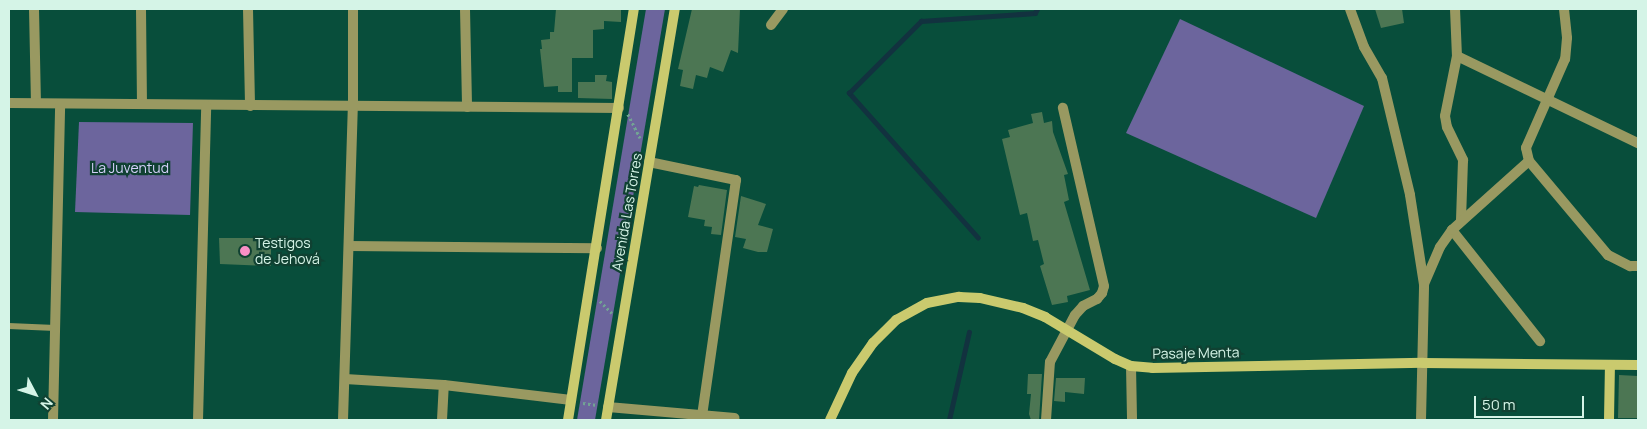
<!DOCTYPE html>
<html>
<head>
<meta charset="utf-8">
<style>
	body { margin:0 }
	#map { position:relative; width:1647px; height:429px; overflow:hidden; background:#084e3b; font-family:Manrope,sans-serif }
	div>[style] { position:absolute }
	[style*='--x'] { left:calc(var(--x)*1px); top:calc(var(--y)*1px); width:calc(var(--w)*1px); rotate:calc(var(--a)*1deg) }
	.green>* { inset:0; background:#6c659d }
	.stream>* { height:4.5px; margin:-2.25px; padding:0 2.25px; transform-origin:2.25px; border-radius:2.25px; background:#12323f }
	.building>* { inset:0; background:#4c7653 }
	.path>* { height:2.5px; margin-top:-1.25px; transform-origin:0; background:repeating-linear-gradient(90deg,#72a494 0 2.5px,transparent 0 5px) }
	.lane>* { height:5.5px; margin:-2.75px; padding:0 2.75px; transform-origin:2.75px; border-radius:2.75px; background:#999961 }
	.street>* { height:10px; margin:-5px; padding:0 5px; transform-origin:5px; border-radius:5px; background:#999961 }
	.secondary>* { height:10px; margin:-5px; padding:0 5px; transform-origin:5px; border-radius:5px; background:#caca6e }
	.dots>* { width:14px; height:14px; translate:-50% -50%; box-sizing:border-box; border:2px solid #104132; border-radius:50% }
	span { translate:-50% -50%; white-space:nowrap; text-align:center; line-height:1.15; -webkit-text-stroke:4.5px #104132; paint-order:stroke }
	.park-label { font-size:14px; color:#d5d1fa }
	.street-label { font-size:14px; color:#d5f4e7 }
	.poi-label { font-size:14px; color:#d5f4e7 }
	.left { translate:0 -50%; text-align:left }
	.frame { position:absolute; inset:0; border:10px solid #d5f4e7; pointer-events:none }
	.north { position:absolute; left:10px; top:369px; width:50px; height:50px; -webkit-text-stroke:4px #104132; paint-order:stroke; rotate:130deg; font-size:14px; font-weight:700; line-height:20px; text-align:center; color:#d5f4e7 }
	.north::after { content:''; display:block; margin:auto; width:18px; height:22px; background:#d5f4e7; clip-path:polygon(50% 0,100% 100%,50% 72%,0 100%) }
	.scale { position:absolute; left:1474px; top:396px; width:110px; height:22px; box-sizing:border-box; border:2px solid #d5f4e7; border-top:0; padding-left:6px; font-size:15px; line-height:18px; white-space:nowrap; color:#d5f4e7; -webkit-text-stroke:4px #104132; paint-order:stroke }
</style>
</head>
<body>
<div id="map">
	<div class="green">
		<i style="clip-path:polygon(646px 9px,665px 9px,595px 420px,577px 420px)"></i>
		<i style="clip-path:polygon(1180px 19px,1364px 106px,1316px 218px,1126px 133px)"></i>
		<i style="clip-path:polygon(79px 122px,193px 123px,190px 215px,75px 212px)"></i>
	</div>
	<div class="stream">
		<i style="--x:978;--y:238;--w:194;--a:-131.7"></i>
		<i style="--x:849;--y:93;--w:102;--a:-45"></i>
		<i style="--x:921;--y:21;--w:114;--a:-4"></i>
		<i style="--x:1035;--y:13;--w:4;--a:-63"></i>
		<i style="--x:949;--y:420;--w:90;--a:-77.2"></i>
	</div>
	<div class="building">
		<i style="clip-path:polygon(556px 9px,621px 9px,621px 22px,604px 21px,604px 29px,593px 30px,593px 58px,572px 58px,572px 92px,558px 92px,558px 86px,544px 87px,540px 49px,542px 49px,541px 40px,550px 39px,550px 32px,554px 32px)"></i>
		<i style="clip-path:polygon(692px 9px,740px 9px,738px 53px,731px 50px,723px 72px,710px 67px,707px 78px,696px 75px,693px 89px,680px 86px,683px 70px,678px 69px)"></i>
		<i style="clip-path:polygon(1375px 9px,1402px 9px,1404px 23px,1381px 28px)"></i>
		<i style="clip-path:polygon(595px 75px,607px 75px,606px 81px,612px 82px,612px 99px,578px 98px,578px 82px,595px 82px)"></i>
		<i style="clip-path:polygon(1042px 112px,1044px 123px,1052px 121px,1053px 132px,1068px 174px,1064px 175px,1069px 200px,1064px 202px,1090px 290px,1067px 296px,1068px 302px,1052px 305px,1040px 266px,1044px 264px,1038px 240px,1033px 241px,1027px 213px,1020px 215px,1002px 139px,1010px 137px,1008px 130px,1033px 123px,1031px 114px)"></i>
		<i style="clip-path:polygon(699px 185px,727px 190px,721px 235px,711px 234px,712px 227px,704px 226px,705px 220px,688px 217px,694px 186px,698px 187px)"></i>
		<i style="clip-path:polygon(741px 196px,766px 204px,758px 225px,773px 229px,767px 252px,758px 252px,743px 248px,746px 239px,735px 237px)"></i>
		<i style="clip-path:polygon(219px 238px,271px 238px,271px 266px,220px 264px)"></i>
		<i style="clip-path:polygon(1028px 374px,1042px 374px,1039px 420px,1031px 420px,1029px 414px,1031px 394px,1027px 394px)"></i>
		<i style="clip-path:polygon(1619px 375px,1638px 376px,1638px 418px,1618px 418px)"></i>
		<i style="clip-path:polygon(1056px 378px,1085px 378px,1084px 394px,1065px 392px,1065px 402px,1054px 401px)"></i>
	</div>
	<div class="path">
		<i style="--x:628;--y:114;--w:27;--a:63"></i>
		<i style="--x:600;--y:301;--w:17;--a:45"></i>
		<i style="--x:583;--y:403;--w:14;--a:8"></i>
	</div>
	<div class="lane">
		<i style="--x:9;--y:326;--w:46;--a:2.5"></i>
	</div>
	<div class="street">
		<i style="--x:34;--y:9;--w:94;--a:88.8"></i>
		<i style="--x:141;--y:9;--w:95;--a:89.4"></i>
		<i style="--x:248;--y:9;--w:97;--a:88.8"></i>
		<i style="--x:465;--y:9;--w:98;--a:88.8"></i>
		<i style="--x:1350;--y:9;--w:40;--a:69.8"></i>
		<i style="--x:1364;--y:47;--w:36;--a:60"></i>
		<i style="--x:1382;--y:78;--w:120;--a:76.5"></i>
		<i style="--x:1410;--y:195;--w:90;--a:81.1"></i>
		<i style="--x:1455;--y:9;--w:47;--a:87.6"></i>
		<i style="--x:1457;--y:56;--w:61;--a:101.3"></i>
		<i style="--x:1445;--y:116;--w:11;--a:80"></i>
		<i style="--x:1447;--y:127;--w:37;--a:64"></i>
		<i style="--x:1463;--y:160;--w:60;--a:91.9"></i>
		<i style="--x:1564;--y:9;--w:29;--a:84"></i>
		<i style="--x:1567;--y:38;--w:21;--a:95"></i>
		<i style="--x:1565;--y:59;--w:97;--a:113.7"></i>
		<i style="--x:1526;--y:148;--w:13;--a:77"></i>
		<i style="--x:1529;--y:161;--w:123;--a:50"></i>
		<i style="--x:1608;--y:255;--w:25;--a:27"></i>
		<i style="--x:1630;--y:266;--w:8;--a:0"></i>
		<i style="--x:771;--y:25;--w:20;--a:-53"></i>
		<i style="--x:1457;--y:56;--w:201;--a:25.7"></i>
		<i style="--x:9;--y:103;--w:610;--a:0.47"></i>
		<i style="--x:649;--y:162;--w:89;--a:11.7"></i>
		<i style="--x:736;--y:180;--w:237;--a:98.2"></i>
		<i style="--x:1452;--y:230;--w:142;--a:51.6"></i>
		<i style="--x:349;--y:246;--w:248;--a:0.5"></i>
		<i style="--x:1131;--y:366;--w:54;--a:88.9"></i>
		<i style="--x:345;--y:379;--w:99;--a:3.5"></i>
		<i style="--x:444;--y:385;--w:128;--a:6.7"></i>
		<i style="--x:608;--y:407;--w:127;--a:5"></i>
		<i style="--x:53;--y:420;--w:315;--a:-88.7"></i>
		<i style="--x:198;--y:420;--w:314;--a:-88.5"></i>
		<i style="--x:343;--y:420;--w:314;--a:-88.2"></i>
		<i style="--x:353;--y:106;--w:97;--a:-90"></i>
		<i style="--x:442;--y:420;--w:35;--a:-87"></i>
		<i style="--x:1046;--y:420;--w:58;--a:-86.1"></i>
		<i style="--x:1050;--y:362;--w:53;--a:-62"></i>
		<i style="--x:1075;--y:315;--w:12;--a:-48"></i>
		<i style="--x:1083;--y:306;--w:16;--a:-27"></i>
		<i style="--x:1097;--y:299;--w:8;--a:-50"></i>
		<i style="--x:1102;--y:293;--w:7;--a:-74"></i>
		<i style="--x:1104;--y:286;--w:183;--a:-103"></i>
		<i style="--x:1421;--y:420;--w:136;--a:-88.7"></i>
		<i style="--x:1424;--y:284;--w:40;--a:-66.6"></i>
		<i style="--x:1440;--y:247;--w:21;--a:-55"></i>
		<i style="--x:1452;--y:230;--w:103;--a:-41.9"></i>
	</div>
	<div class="secondary">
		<i style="--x:568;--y:420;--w:416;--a:-80.9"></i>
		<i style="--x:606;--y:420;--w:417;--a:-80.5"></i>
		<i style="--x:830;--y:420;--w:52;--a:-64.9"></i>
		<i style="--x:852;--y:373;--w:37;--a:-55"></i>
		<i style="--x:873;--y:343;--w:33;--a:-45"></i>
		<i style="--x:896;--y:320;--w:35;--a:-29"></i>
		<i style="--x:927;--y:303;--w:33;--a:-11"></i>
		<i style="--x:959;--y:297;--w:21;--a:3"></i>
		<i style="--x:980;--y:298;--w:44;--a:13.1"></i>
		<i style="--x:1023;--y:308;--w:24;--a:22"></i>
		<i style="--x:1045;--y:317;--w:82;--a:31"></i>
		<i style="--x:1115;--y:359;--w:17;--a:24"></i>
		<i style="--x:1131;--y:366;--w:21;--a:5"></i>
		<i style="--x:1152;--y:368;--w:271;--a:-1.1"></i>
		<i style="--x:1423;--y:363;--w:215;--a:0.5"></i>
		<i style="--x:1609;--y:420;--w:55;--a:-89"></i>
	</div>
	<div class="dots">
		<i style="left:245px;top:251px;background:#fa8fc6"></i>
	</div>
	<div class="park-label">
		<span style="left:130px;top:168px">La Juventud</span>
	</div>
	<div class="street-label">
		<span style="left:627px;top:212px;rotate:-80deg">Avenida Las Torres</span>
		<span style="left:1196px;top:353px;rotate:-1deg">Pasaje Menta</span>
	</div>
	<div class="poi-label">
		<span class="left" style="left:255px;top:251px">Testigos<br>de Jehová</span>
	</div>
	<div class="frame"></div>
	<div class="north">N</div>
	<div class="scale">50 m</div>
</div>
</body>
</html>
